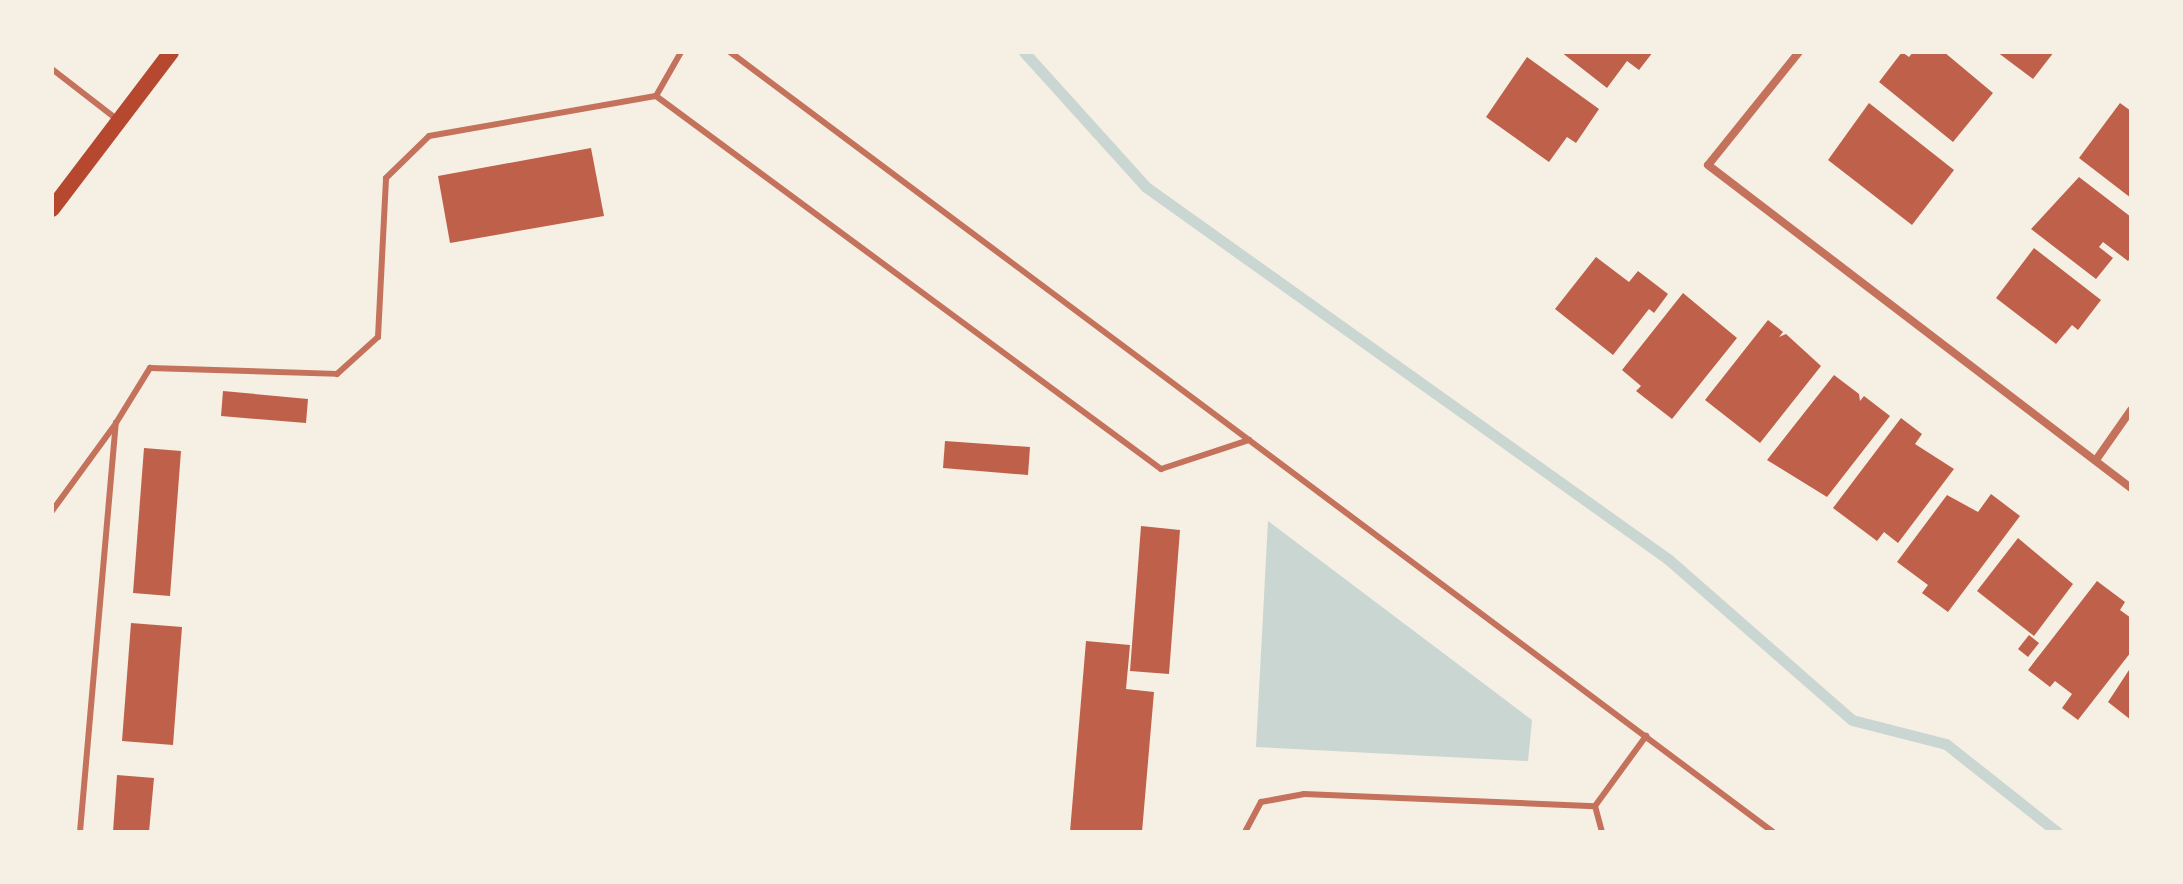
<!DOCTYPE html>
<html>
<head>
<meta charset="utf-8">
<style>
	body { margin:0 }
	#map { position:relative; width:2183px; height:884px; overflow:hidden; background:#f6efe4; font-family:Inter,sans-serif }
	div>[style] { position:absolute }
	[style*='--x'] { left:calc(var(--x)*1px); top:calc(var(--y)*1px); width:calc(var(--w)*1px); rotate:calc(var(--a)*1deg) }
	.water>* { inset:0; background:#c9d6d2 }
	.stream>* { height:11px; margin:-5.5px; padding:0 5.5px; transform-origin:5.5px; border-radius:5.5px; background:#c9d6d2 }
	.building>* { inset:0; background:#bf614a }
	.service>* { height:6px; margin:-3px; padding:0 3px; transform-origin:3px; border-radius:3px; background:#c5725c }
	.minor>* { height:8px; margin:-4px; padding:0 4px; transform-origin:4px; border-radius:4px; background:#c5725c }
	.secondary>* { height:16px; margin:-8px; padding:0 8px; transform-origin:8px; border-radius:8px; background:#b5482f }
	span { translate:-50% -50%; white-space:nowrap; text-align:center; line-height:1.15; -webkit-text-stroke:8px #f6efe4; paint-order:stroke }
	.frame { position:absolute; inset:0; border:54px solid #f6efe4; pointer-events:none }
</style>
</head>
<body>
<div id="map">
	<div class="water">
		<i style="clip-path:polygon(1268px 521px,1532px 720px,1528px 761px,1256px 747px)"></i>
	</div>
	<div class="stream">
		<i style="--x:1024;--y:52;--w:182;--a:47.9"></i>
		<i style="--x:1146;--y:187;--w:641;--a:35.48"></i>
		<i style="--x:1668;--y:559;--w:244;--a:41.2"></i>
		<i style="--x:1852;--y:720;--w:97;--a:14.3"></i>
		<i style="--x:1946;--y:744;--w:142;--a:38.4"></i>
	</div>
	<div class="building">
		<i style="clip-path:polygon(1561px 52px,1653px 52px,1639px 70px,1627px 61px,1607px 88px)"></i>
		<i style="clip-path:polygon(1902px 52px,1909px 57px,1913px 52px,1944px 52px,1993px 93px,1953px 142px,1879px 82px)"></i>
		<i style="clip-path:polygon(1997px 52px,2054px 52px,2033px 79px)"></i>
		<i style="clip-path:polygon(1527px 57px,1599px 109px,1576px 143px,1567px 137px,1549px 162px,1486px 117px)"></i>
		<i style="clip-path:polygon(1869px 103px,1954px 170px,1912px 225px,1828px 160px)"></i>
		<i style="clip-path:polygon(2120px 103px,2131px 111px,2131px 198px,2079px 158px)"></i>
		<i style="clip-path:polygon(591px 148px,604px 216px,450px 243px,438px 176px)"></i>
		<i style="clip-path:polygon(2079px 177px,2131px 217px,2131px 257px,2128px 261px,2103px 242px,2099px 247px,2113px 258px,2096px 279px,2031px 229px)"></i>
		<i style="clip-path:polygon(2034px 248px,2101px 300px,2078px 330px,2072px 325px,2056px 344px,1996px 298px)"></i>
		<i style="clip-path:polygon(1596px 257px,1629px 282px,1638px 271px,1668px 294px,1654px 313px,1649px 309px,1613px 355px,1555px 309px)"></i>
		<i style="clip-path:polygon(1683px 293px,1737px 338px,1672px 419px,1636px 391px,1641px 386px,1622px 370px)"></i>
		<i style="clip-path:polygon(1768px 320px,1783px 332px,1779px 337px,1786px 334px,1821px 366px,1760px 443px,1705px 400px)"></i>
		<i style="clip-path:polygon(1834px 375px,1859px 394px,1860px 401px,1864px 396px,1890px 416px,1827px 497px,1767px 460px)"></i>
		<i style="clip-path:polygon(223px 391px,308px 399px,306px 423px,221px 416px)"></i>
		<i style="clip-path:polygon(1901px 418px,1922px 434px,1915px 444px,1954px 469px,1898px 543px,1884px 532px,1877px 541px,1833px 508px)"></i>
		<i style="clip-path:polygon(945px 441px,1030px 447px,1028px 475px,943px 468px)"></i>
		<i style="clip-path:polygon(144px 448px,181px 451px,170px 596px,133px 593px)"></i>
		<i style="clip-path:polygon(1991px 494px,2020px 516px,1948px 612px,1922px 593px,1928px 585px,1897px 562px,1947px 495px,1978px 512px)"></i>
		<i style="clip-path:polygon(1141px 526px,1180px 530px,1169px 674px,1130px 671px)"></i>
		<i style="clip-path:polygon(2018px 538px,2073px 584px,2034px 636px,1977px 591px)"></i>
		<i style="clip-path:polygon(2097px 581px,2125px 602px,2120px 610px,2131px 618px,2131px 652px,2078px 720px,2062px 708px,2072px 694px,2055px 681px,2050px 687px,2028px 670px)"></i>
		<i style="clip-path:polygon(131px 623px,182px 627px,173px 745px,122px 741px)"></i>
		<i style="clip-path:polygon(2029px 635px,2039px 643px,2028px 657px,2018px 649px)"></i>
		<i style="clip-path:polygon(1086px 641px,1130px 645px,1126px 689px,1154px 692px,1142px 832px,1070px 832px)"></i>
		<i style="clip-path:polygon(2131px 667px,2131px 720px,2108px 702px)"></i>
		<i style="clip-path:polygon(117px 775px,154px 778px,149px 832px,113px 832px)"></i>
	</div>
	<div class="service">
		<i style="--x:730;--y:52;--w:1302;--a:36.79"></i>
		<i style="--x:52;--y:69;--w:83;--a:37.7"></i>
		<i style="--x:656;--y:96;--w:51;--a:-60.4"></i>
		<i style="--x:52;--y:511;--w:105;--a:-53.9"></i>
		<i style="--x:80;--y:832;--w:411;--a:-85"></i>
		<i style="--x:116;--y:423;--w:65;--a:-58.3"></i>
		<i style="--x:150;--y:368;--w:187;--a:1.8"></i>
		<i style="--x:337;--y:374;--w:55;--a:-42.1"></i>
		<i style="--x:378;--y:337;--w:159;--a:-87.1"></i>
		<i style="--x:386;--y:178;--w:60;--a:-44.3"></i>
		<i style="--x:429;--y:136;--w:230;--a:-10"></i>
		<i style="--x:656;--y:96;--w:628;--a:36.45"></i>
		<i style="--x:1161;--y:469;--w:93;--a:-18.2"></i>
		<i style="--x:1245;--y:832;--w:34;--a:-62"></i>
		<i style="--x:1261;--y:802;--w:44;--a:-10.5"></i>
		<i style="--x:1304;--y:794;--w:291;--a:2.4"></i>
		<i style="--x:1602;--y:832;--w:27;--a:-105"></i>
		<i style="--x:1595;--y:806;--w:87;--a:-53.9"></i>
	</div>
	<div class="minor">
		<i style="--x:1799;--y:52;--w:145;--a:128.8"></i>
		<i style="--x:1708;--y:165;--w:532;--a:37.37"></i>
		<i style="--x:2096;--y:460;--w:61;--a:-55"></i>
	</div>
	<div class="secondary">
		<i style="--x:52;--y:209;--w:197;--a:-52.8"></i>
	</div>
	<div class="frame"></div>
</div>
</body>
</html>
